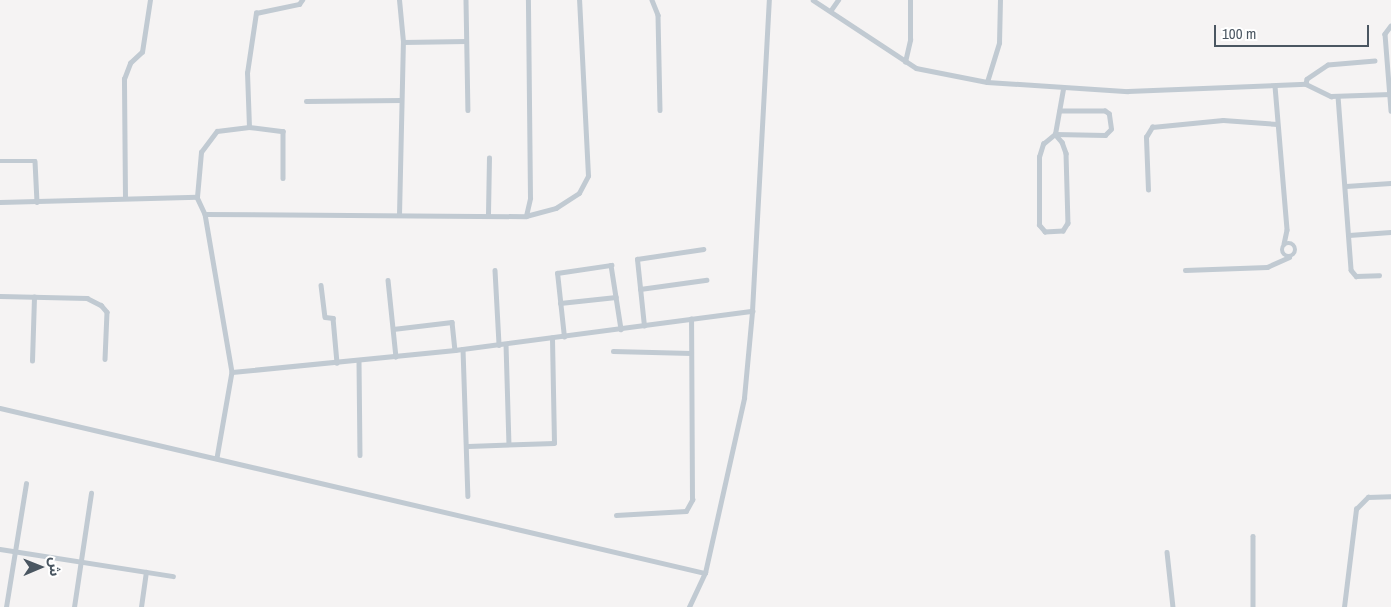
<!DOCTYPE html>
<html>
<head>
<meta charset="utf-8">
<style>
	body { margin:0 }
	#map { position:relative; width:1391px; height:607px; overflow:hidden; background:#f5f3f3; font-family:"Archivo Narrow","Noto Sans Arabic",sans-serif }
	div>[style] { position:absolute }
	[style*='--x'] { left:calc(var(--x)*1px); top:calc(var(--y)*1px); width:calc(var(--w)*1px); rotate:calc(var(--a)*1deg) }
	.lane>* { height:4.5px; margin:-2.25px; padding:0 2.25px; transform-origin:2.25px; border-radius:2.25px; background:#c1cad2 }
	.lane>.ring { margin:-2.25px; padding:0; box-sizing:content-box; background:none; border:4.5px solid #c1cad2; border-radius:50% }
	span { translate:-50% -50%; white-space:nowrap; text-align:center; line-height:1.15; -webkit-text-stroke:4px #fff; paint-order:stroke }
	.north { position:absolute; left:15px; top:542px; width:50px; height:50px; -webkit-text-stroke:4px #fff; paint-order:stroke; rotate:89deg; font-size:14px; font-weight:700; line-height:20px; text-align:center; color:#4a5661 }
	.north::after { content:''; display:block; margin:auto; width:18px; height:22px; background:#4a5661; clip-path:polygon(50% 0,100% 100%,50% 72%,0 100%) }
	.scale { position:absolute; left:1214px; top:25px; width:155px; height:22px; box-sizing:border-box; border:2px solid #4a5661; border-top:0; padding-left:6px; font-size:15px; line-height:18px; white-space:nowrap; color:#4a5661; -webkit-text-stroke:4px #fff; paint-order:stroke }
</style>
</head>
<body>
<div id="map">
	<div class="lane">
		<i style="--x:466;--y:0;--w:110;--a:89"></i>
		<i style="--x:652;--y:0;--w:16;--a:68"></i>
		<i style="--x:658;--y:15;--w:95;--a:88.8"></i>
		<i style="--x:813;--y:0;--w:123;--a:33.4"></i>
		<i style="--x:916;--y:68;--w:72;--a:11.2"></i>
		<i style="--x:987;--y:82;--w:141;--a:3.7"></i>
		<i style="--x:1128;--y:91;--w:178;--a:-2.3"></i>
		<i style="--x:831;--y:10;--w:12;--a:-55"></i>
		<i style="--x:1391;--y:26;--w:10;--a:127"></i>
		<i style="--x:1385;--y:34;--w:77;--a:85.5"></i>
		<i style="--x:403;--y:42;--w:63;--a:-0.9"></i>
		<i style="--x:1375;--y:61;--w:47;--a:175.1"></i>
		<i style="--x:1328;--y:65;--w:25;--a:146"></i>
		<i style="--x:1307;--y:79;--w:5;--a:101"></i>
		<i style="--x:1306;--y:84;--w:28;--a:26"></i>
		<i style="--x:1331;--y:96;--w:59;--a:-1.9"></i>
		<i style="--x:905;--y:62;--w:23;--a:-77"></i>
		<i style="--x:910;--y:40;--w:40;--a:-90"></i>
		<i style="--x:987;--y:82;--w:41;--a:-72.9"></i>
		<i style="--x:999;--y:43;--w:43;--a:-88.7"></i>
		<i style="--x:1275;--y:86;--w:144;--a:85.2"></i>
		<i style="--x:1287;--y:230;--w:14;--a:102"></i>
		<i style="--x:1338;--y:96;--w:174;--a:85.7"></i>
		<i style="--x:1351;--y:270;--w:8;--a:50"></i>
		<i style="--x:1356;--y:276;--w:23;--a:-2"></i>
		<i style="--x:306;--y:101;--w:95;--a:-0.6"></i>
		<i style="--x:249;--y:127;--w:54;--a:-92.1"></i>
		<i style="--x:247;--y:73;--w:61;--a:-81.5"></i>
		<i style="--x:256;--y:13;--w:44;--a:-11.8"></i>
		<i style="--x:299;--y:4;--w:5;--a:-53"></i>
		<i style="--x:1055;--y:134;--w:11;--a:49"></i>
		<i style="--x:1062;--y:142;--w:12;--a:70"></i>
		<i style="--x:1066;--y:153;--w:70;--a:88.4"></i>
		<i style="--x:1068;--y:223;--w:9;--a:122"></i>
		<i style="--x:1063;--y:231;--w:18;--a:177"></i>
		<i style="--x:1045;--y:232;--w:9;--a:-131"></i>
		<i style="--x:1039;--y:225;--w:68;--a:-90"></i>
		<i style="--x:1039;--y:157;--w:14;--a:-73"></i>
		<i style="--x:1043;--y:144;--w:16;--a:-40"></i>
		<i style="--x:1055;--y:134;--w:50;--a:1.1"></i>
		<i style="--x:1105;--y:135;--w:8;--a:-45"></i>
		<i style="--x:1111;--y:129;--w:15;--a:-98"></i>
		<i style="--x:1109;--y:114;--w:5;--a:-143"></i>
		<i style="--x:1105;--y:111;--w:45;--a:180"></i>
		<i style="--x:1055;--y:134;--w:46;--a:-79.9"></i>
		<i style="--x:0;--y:161;--w:35;--a:0"></i>
		<i style="--x:35;--y:161;--w:41;--a:87.2"></i>
		<i style="--x:1346;--y:186;--w:45;--a:-3.8"></i>
		<i style="--x:1148;--y:190;--w:53;--a:-92.2"></i>
		<i style="--x:1146;--y:137;--w:12;--a:-59"></i>
		<i style="--x:1152;--y:127;--w:71;--a:-5.6"></i>
		<i style="--x:1223;--y:120;--w:54;--a:4.2"></i>
		<i style="--x:197;--y:197;--w:45;--a:-84.9"></i>
		<i style="--x:201;--y:152;--w:26;--a:-53"></i>
		<i style="--x:217;--y:131;--w:32;--a:-7"></i>
		<i style="--x:249;--y:127;--w:34;--a:7"></i>
		<i style="--x:283;--y:131;--w:47;--a:90"></i>
		<i style="--x:125;--y:198;--w:119;--a:-90.5"></i>
		<i style="--x:124;--y:79;--w:17;--a:-69"></i>
		<i style="--x:130;--y:63;--w:16;--a:-43"></i>
		<i style="--x:142;--y:52;--w:53;--a:-81.3"></i>
		<i style="--x:0;--y:202;--w:197;--a:-1.5"></i>
		<i style="--x:197;--y:197;--w:19;--a:65"></i>
		<i style="--x:205;--y:214;--w:321;--a:0.4"></i>
		<i style="--x:526;--y:216;--w:31;--a:-15"></i>
		<i style="--x:556;--y:208;--w:27;--a:-33"></i>
		<i style="--x:579;--y:193;--w:19;--a:-62"></i>
		<i style="--x:588;--y:176;--w:176;--a:-92.9"></i>
		<i style="--x:205;--y:214;--w:160;--a:80.3"></i>
		<i style="--x:232;--y:372;--w:87;--a:99.9"></i>
		<i style="--x:488;--y:214;--w:56;--a:-89"></i>
		<i style="--x:399;--y:215;--w:173;--a:-88.7"></i>
		<i style="--x:403;--y:42;--w:42;--a:-95.4"></i>
		<i style="--x:526;--y:216;--w:18;--a:-77"></i>
		<i style="--x:530;--y:198;--w:198;--a:-90.6"></i>
		<i style="--x:1349;--y:235;--w:42;--a:-4.1"></i>
		<i class="ring" style="left:1282px;top:243px;width:9.5px;height:9.5px"></i>
		<i style="--x:495;--y:270;--w:75;--a:86.9"></i>
		<i style="--x:1185;--y:270;--w:82;--a:-2.1"></i>
		<i style="--x:1267;--y:267;--w:24;--a:-24"></i>
		<i style="--x:388;--y:280;--w:77;--a:84.1"></i>
		<i style="--x:321;--y:285;--w:32;--a:83"></i>
		<i style="--x:325;--y:317;--w:8;--a:7"></i>
		<i style="--x:333;--y:318;--w:45;--a:84.9"></i>
		<i style="--x:640;--y:289;--w:67;--a:-7.8"></i>
		<i style="--x:0;--y:296;--w:87;--a:1.3"></i>
		<i style="--x:87;--y:298;--w:16;--a:27"></i>
		<i style="--x:101;--y:305;--w:9;--a:49"></i>
		<i style="--x:107;--y:312;--w:47;--a:92.4"></i>
		<i style="--x:560;--y:303;--w:56;--a:-6.1"></i>
		<i style="--x:644;--y:326;--w:67;--a:-96"></i>
		<i style="--x:637;--y:259;--w:67;--a:-8.6"></i>
		<i style="--x:393;--y:329;--w:59;--a:-6.8"></i>
		<i style="--x:452;--y:322;--w:28;--a:84"></i>
		<i style="--x:564;--y:337;--w:64;--a:-96.2"></i>
		<i style="--x:557;--y:273;--w:55;--a:-8.4"></i>
		<i style="--x:611;--y:265;--w:65;--a:81.1"></i>
		<i style="--x:506;--y:344;--w:100;--a:88.3"></i>
		<i style="--x:463;--y:349;--w:147;--a:88.1"></i>
		<i style="--x:613;--y:351;--w:78;--a:1.5"></i>
		<i style="--x:32;--y:361;--w:64;--a:-88.2"></i>
		<i style="--x:359;--y:361;--w:94;--a:89.4"></i>
		<i style="--x:232;--y:372;--w:224;--a:-5.6"></i>
		<i style="--x:455;--y:350;--w:300;--a:-7.5"></i>
		<i style="--x:0;--y:408;--w:724;--a:13.17"></i>
		<i style="--x:705;--y:573;--w:179;--a:-77.4"></i>
		<i style="--x:744;--y:398;--w:87;--a:-84.7"></i>
		<i style="--x:752;--y:311;--w:311;--a:-86.9"></i>
		<i style="--x:468;--y:446;--w:86;--a:-2"></i>
		<i style="--x:554;--y:443;--w:105;--a:-91.1"></i>
		<i style="--x:616;--y:515;--w:70;--a:-3.3"></i>
		<i style="--x:686;--y:511;--w:13;--a:-61"></i>
		<i style="--x:692;--y:500;--w:181;--a:-90.3"></i>
		<i style="--x:1253;--y:536;--w:71;--a:90"></i>
		<i style="--x:0;--y:549;--w:175;--a:8.9"></i>
		<i style="--x:1167;--y:552;--w:55;--a:83.8"></i>
		<i style="--x:6;--y:607;--w:125;--a:-80.8"></i>
		<i style="--x:74;--y:607;--w:115;--a:-81.5"></i>
		<i style="--x:141;--y:607;--w:35;--a:-82"></i>
		<i style="--x:689;--y:607;--w:38;--a:-65"></i>
		<i style="--x:1344;--y:607;--w:99;--a:-83"></i>
		<i style="--x:1356;--y:509;--w:17;--a:-45"></i>
		<i style="--x:1368;--y:497;--w:23;--a:-2"></i>
	</div>
	<div class="north">ش</div>
	<div class="scale">100 m</div>
</div>
</body>
</html>
